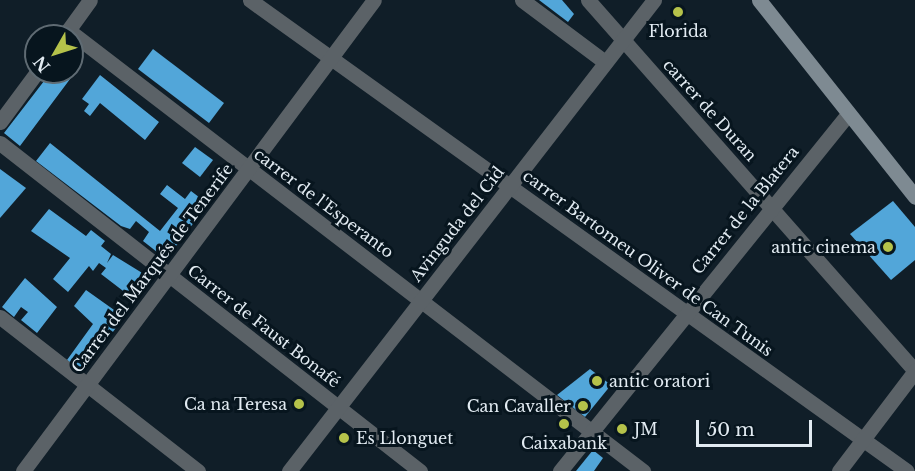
<!DOCTYPE html>
<html>
<head>
<meta charset="utf-8">
<style>
	body { margin:0 }
	#map { position:relative; width:915px; height:471px; overflow:hidden; background:#101e28; font-family:"Libre Baskerville",serif }
	div>[style] { position:absolute }
	[style*='--x'] { left:calc(var(--x)*1px); top:calc(var(--y)*1px); width:calc(var(--w)*1px); rotate:calc(var(--a)*1deg) }
	.building>* { inset:0; background:#52a6d9 }
	.minor>* { height:15px; margin:-7.5px; padding:0 7.5px; transform-origin:7.5px; border-radius:7.5px; background:#5b6267 }
	.tertiary>* { height:15px; margin:-7.5px; padding:0 7.5px; transform-origin:7.5px; border-radius:7.5px; background:#5b6267 }
	.secondary>* { height:15px; margin:-7.5px; padding:0 7.5px; transform-origin:7.5px; border-radius:7.5px; background:#7e8a92 }
	.dots>* { width:16px; height:16px; translate:-50% -50%; box-sizing:border-box; border:3px solid #07151e; border-radius:50% }
	span { translate:-50% -50%; white-space:nowrap; text-align:center; line-height:1.15; -webkit-text-stroke:6px #07151e; paint-order:stroke }
	.poi-label { font-size:16px; color:#e2ebf2 }
	.right { translate:-100% -50%; text-align:right }
	.left { translate:0 -50%; text-align:left }
	.street-label { font-size:16px; color:#e2ebf2 }
	.north { position:absolute; left:24px; top:24px; width:60px; height:60px; box-sizing:border-box; background:#07151e; border:2px solid #5f6b73; border-radius:50%; rotate:231deg; font-size:16px; font-weight:700; line-height:24px; text-align:center; color:#e2ebf2 }
	.north::after { content:''; display:block; margin:auto; width:21px; height:27px; background:#b5c24a; clip-path:polygon(50% 0,100% 100%,50% 72%,0 100%) }
	.scale { position:absolute; left:696px; top:420px; width:116px; height:27px; box-sizing:border-box; border:3px solid #e2ebf2; border-top:0; padding-left:8px; font-size:18px; line-height:21px; white-space:nowrap; color:#e2ebf2; -webkit-text-stroke:4px #07151e; paint-order:stroke }
</style>
</head>
<body>
<div id="map">
	<div class="building">
		<i style="clip-path:polygon(539px 0,562px 0,574px 14px,568px 22px)"></i>
		<i style="clip-path:polygon(153px 49px,224px 103px,209px 123px,138px 69px)"></i>
		<i style="clip-path:polygon(72px 56px,82px 63px,20px 146px,4px 133px,51px 72px,72px 72px)"></i>
		<i style="clip-path:polygon(100px 75px,159px 122px,145px 140px,100px 103px,90px 116px,84px 111px,89px 104px,82px 99px)"></i>
		<i style="clip-path:polygon(50px 143px,160px 231px,178px 208px,160px 194px,167px 185px,185px 199px,191px 191px,208px 204px,166px 259px,143px 241px,149px 232px,136px 221px,130px 229px,121px 226px,36px 161px)"></i>
		<i style="clip-path:polygon(195px 147px,213px 160px,200px 177px,182px 163px)"></i>
		<i style="clip-path:polygon(0 169px,26px 188px,0 218px)"></i>
		<i style="clip-path:polygon(893px 201px,915px 227px,915px 260px,891px 280px,850px 234px)"></i>
		<i style="clip-path:polygon(49px 209px,86px 236px,91px 230px,105px 241px,101px 246px,111px 254px,107px 263px,113px 255px,152px 279px,131px 297px,101px 274px,106px 268px,99px 263px,93px 271px,89px 266px,68px 292px,53px 279px,70px 258px,31px 231px)"></i>
		<i style="clip-path:polygon(25px 278px,57px 307px,37px 333px,21px 320px,28px 312px,21px 307px,14px 317px,2px 307px)"></i>
		<i style="clip-path:polygon(86px 290px,124px 317px,83px 372px,67px 360px,93px 324px,74px 306px)"></i>
		<i style="clip-path:polygon(590px 369px,611px 385px,585px 417px,557px 395px)"></i>
		<i style="clip-path:polygon(593px 450px,603px 458px,594px 471px,576px 471px)"></i>
	</div>
	<div class="minor">
		<i style="--x:250;--y:0;--w:808;--a:35.64"></i>
		<i style="--x:522;--y:0;--w:104;--a:36.8"></i>
		<i style="--x:588;--y:0;--w:495;--a:48.6"></i>
		<i style="--x:68;--y:30;--w:725;--a:37.49"></i>
		<i style="--x:0;--y:143;--w:533;--a:37.99"></i>
		<i style="--x:0;--y:317;--w:251;--a:37.9"></i>
		<i style="--x:23;--y:471;--w:587;--a:-53.31"></i>
		<i style="--x:560;--y:471;--w:459;--a:-51.1"></i>
		<i style="--x:839;--y:471;--w:126;--a:-52.8"></i>
	</div>
	<div class="tertiary">
		<i style="--x:64;--y:36;--w:44;--a:-54.2"></i>
		<i style="--x:0;--y:122;--w:62;--a:-53.5"></i>
		<i style="--x:289;--y:471;--w:596;--a:-52.23"></i>
	</div>
	<div class="secondary">
		<i style="--x:759;--y:0;--w:251;--a:51.6"></i>
	</div>
	<div class="dots">
		<i style="left:678px;top:12px;background:#b5c24a"></i>
		<i style="left:888px;top:247px;background:#b5c24a"></i>
		<i style="left:597px;top:381px;background:#b5c24a"></i>
		<i style="left:299px;top:404px;background:#b5c24a"></i>
		<i style="left:583px;top:406px;background:#b5c24a"></i>
		<i style="left:564px;top:424px;background:#b5c24a"></i>
		<i style="left:622px;top:429px;background:#b5c24a"></i>
		<i style="left:344px;top:438px;background:#b5c24a"></i>
	</div>
	<div class="poi-label">
		<span style="left:678px;top:31px">Florida</span>
		<span class="right" style="left:876px;top:247px">antic cinema</span>
		<span class="left" style="left:609px;top:381px">antic oratori</span>
		<span class="right" style="left:287px;top:404px">Ca na Teresa</span>
		<span class="right" style="left:571px;top:406px">Can Cavaller</span>
		<span class="left" style="left:634px;top:429px">JM</span>
		<span class="left" style="left:356px;top:438px">Es Llonguet</span>
		<span style="left:564px;top:443px">Caixabank</span>
	</div>
	<div class="street-label">
		<span style="left:710px;top:110px;rotate:48deg">carrer de Duran</span>
		<span style="left:324px;top:203px;rotate:37deg">carrer de l'Esperanto</span>
		<span style="left:745px;top:210px;rotate:-51deg">Carrer de la Blatera</span>
		<span style="left:457px;top:224px;rotate:-52deg">Avinguda del Cid</span>
		<span style="left:648px;top:263px;rotate:36deg">carrer Bartomeu Oliver de Can Tunis</span>
		<span style="left:152px;top:268px;rotate:-53deg">Carrer del Marqués de Tenerife</span>
		<span style="left:264px;top:326px;rotate:38deg">Carrer de Faust Bonafé</span>
	</div>
	<div class="north">N</div>
	<div class="scale">50 m</div>
</div>
</body>
</html>
